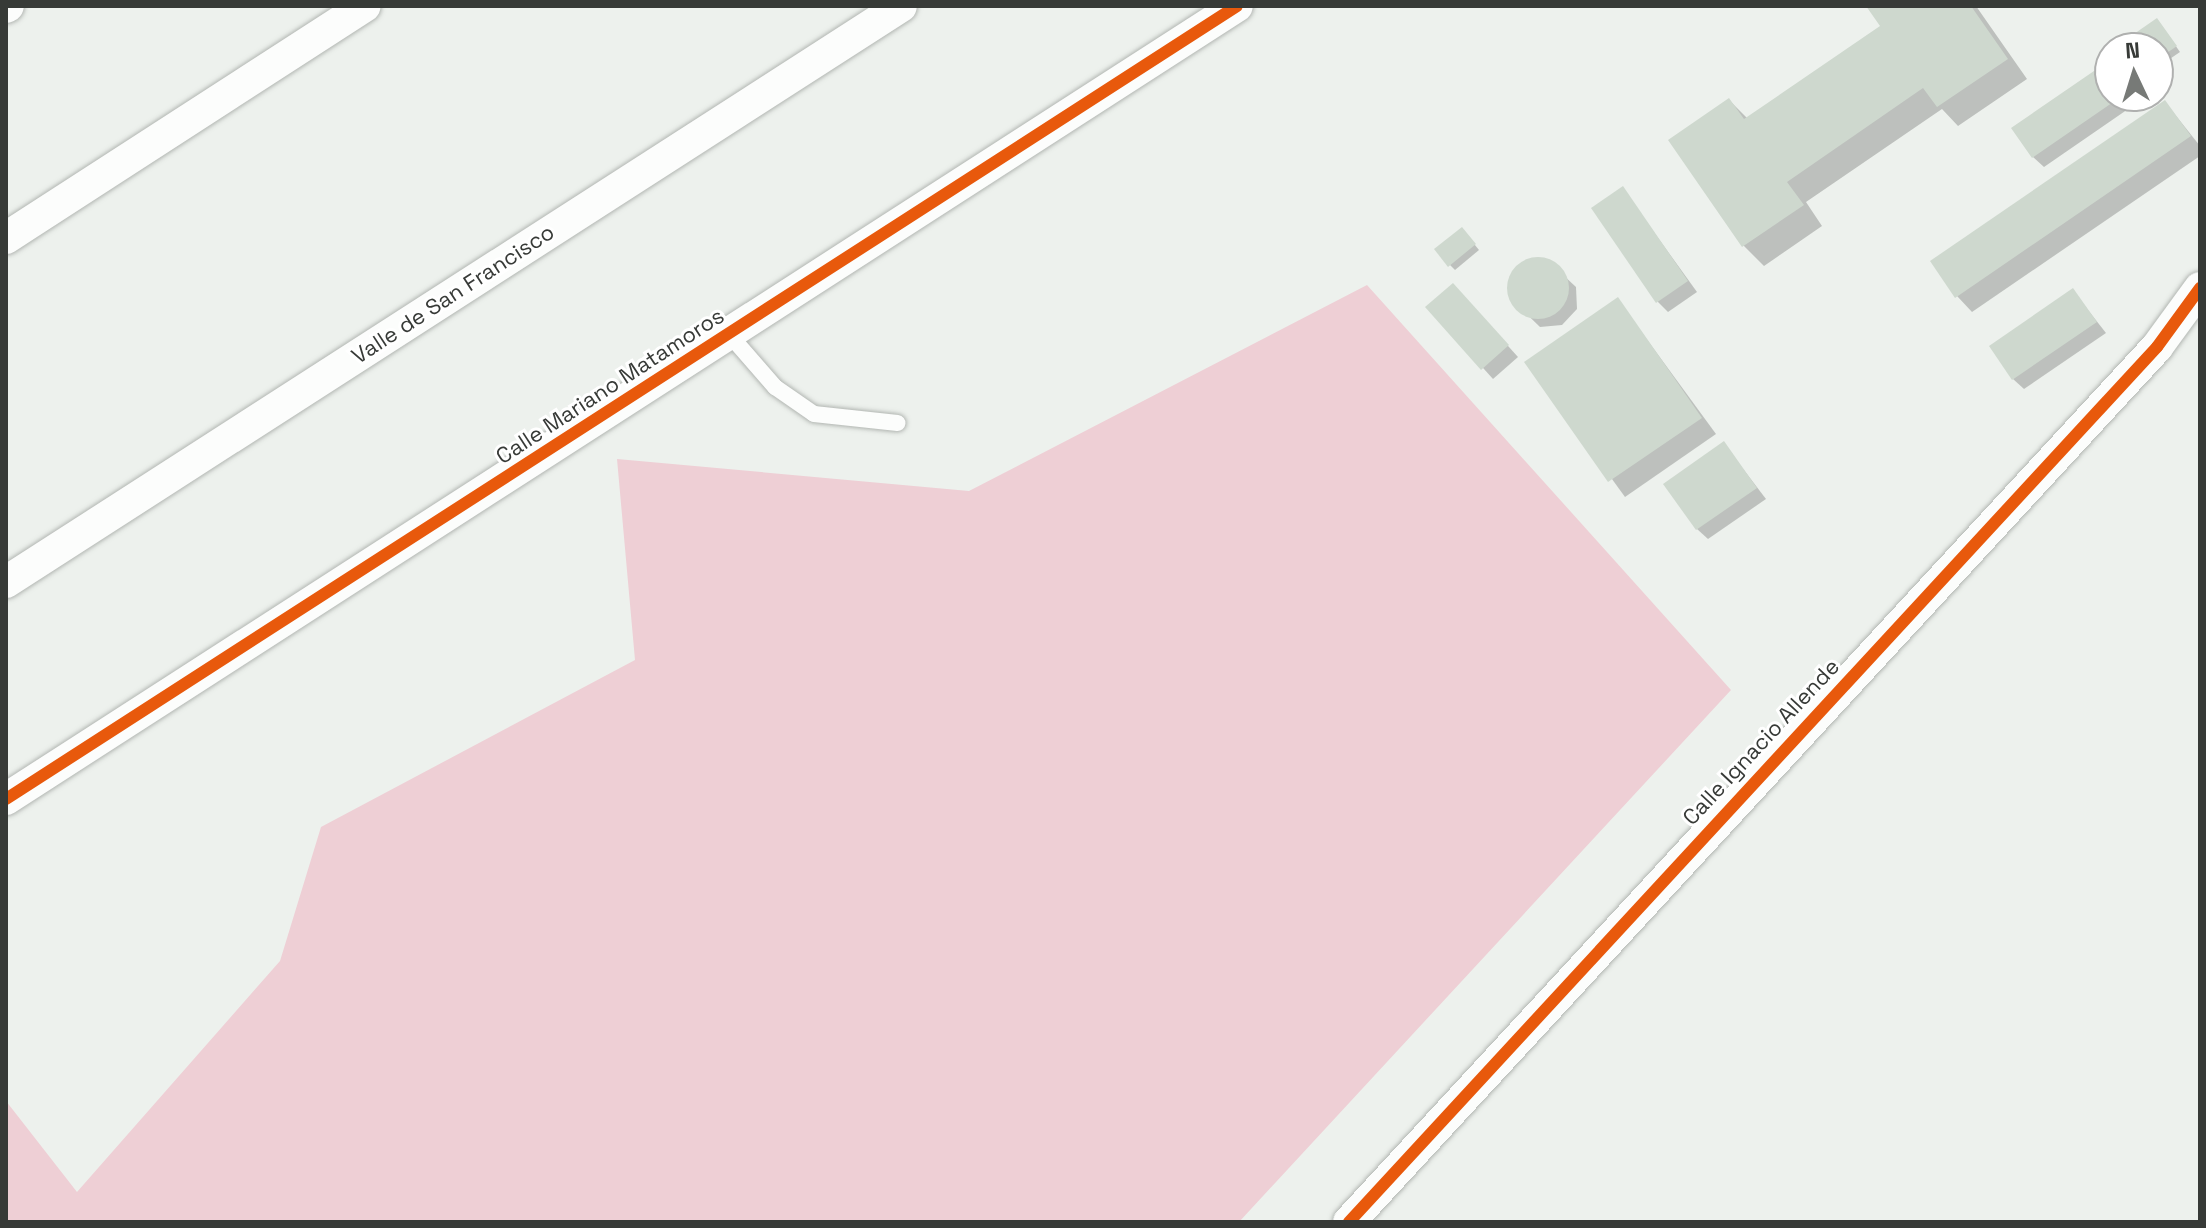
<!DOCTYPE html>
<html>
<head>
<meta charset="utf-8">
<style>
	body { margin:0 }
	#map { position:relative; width:2206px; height:1228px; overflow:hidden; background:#edf1ed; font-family:"Space Grotesk",sans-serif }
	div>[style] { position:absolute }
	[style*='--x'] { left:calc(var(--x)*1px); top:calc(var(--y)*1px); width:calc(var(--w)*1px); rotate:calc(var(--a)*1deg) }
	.green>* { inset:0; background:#eecfd5 }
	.shadow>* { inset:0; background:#0003 }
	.building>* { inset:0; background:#ced8ce }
	.round { border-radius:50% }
	.roads { filter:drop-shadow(0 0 2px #b2b6b2) drop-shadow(0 0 2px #b2b6b2) }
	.service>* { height:16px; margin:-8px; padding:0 8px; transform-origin:8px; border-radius:8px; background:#fcfdfc }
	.minor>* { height:32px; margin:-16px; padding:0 16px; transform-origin:16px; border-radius:16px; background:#fcfdfc }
	.cycleway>* { height:12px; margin:-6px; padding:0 6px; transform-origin:6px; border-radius:6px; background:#e8590c }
	span { translate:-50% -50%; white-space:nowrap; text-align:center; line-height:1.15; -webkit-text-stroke:6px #fff; paint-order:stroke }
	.street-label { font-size:22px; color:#373a37 }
	.frame { position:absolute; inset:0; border:8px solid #373a37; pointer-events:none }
	.north { position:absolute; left:2094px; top:32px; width:80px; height:80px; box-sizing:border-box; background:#fff; border:2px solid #afb0af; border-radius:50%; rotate:356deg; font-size:22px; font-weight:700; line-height:32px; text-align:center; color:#373a37 }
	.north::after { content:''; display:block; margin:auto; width:28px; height:36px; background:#777a77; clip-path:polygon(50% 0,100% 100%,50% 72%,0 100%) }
</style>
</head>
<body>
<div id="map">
	<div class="green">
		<i style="clip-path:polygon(1367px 285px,1731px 690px,1239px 1222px,6px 1222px,6px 1101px,77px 1192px,280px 961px,321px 827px,635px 660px,617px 459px,969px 491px)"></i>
	</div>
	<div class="shadow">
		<i style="clip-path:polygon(1869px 6px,1976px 6px,2027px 79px,1958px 126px,1942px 109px,1806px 202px,1822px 226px,1764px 266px,1744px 246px,1671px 141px,1729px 100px,1748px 119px,1883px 26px)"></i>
		<i style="clip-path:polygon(2161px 25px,2180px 52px,2158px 67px,2158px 48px,2141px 48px)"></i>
		<i style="clip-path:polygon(2110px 63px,2110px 96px,2147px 96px,2044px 167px,2033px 157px)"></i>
		<i style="clip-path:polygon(2165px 102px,2200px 146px,2200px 156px,1972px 312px,1957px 296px)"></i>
		<i style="clip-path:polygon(1622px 188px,1697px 292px,1668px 312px,1658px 302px)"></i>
		<i style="clip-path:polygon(1466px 234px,1479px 250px,1455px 270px,1450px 265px)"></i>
		<i style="clip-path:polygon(1547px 260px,1576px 287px,1577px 309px,1562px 325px,1540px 327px,1512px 300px,1511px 278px,1525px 262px)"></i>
		<i style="clip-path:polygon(2073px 291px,2106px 333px,2024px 389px,2013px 379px)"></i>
		<i style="clip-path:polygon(1463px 296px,1518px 357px,1493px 379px,1428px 307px)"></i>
		<i style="clip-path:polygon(1618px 300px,1716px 434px,1625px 497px,1527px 362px)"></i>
		<i style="clip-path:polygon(1724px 444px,1766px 499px,1708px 539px,1697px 529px)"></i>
	</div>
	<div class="building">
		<i style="clip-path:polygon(1866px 6px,1971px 6px,2008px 59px,1937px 107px,1923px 88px,1787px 182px,1804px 205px,1742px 247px,1668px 140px,1729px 98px,1744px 119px,1880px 26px)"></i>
		<i style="clip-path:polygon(2157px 18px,2177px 46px,2158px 59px,2158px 48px,2139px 48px,2131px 36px)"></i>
		<i style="clip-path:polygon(2110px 60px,2110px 96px,2122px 96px,2032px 158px,2011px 128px)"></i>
		<i style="clip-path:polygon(2165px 100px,2191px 136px,1955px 298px,1930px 261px)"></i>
		<i style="clip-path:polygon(1623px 186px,1688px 281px,1656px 303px,1591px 208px)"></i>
		<i style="clip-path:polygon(1462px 227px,1476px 244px,1448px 267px,1434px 249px)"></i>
		<i class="round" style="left:1507px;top:257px;width:62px;height:62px"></i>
		<i style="clip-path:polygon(1453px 283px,1509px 345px,1481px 370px,1425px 307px)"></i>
		<i style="clip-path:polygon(2073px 288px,2097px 322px,2012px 380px,1989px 346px)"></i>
		<i style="clip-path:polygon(1618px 297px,1702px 418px,1608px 482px,1524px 362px)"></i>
		<i style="clip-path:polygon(1724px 441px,1757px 488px,1696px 530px,1663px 484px)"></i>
	</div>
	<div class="roads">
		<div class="service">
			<i style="--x:728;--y:333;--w:72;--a:49"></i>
			<i style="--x:775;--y:387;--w:47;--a:34.7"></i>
			<i style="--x:814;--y:414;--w:84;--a:6.1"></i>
		</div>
		<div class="minor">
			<i style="--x:6;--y:7;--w:2;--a:-27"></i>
			<i style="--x:6;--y:238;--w:427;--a:-32.9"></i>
			<i style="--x:6;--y:582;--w:1064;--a:-32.76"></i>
			<i style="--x:6;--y:799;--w:1464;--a:-32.79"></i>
			<i style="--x:1349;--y:1222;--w:1191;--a:-47.28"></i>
			<i style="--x:2157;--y:347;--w:73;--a:-53.9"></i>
		</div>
	</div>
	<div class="cycleway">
		<i style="--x:6;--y:799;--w:1464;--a:-32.79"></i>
		<i style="--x:1349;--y:1222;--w:1191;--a:-47.28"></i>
		<i style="--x:2157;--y:347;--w:73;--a:-53.9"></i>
	</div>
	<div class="street-label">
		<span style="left:453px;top:294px;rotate:-33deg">Valle de San Francisco</span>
		<span style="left:610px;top:386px;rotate:-33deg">Calle Mariano Matamoros</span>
		<span style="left:1761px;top:742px;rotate:-47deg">Calle Ignacio Allende</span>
	</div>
	<div class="frame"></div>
	<div class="north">N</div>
</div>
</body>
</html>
